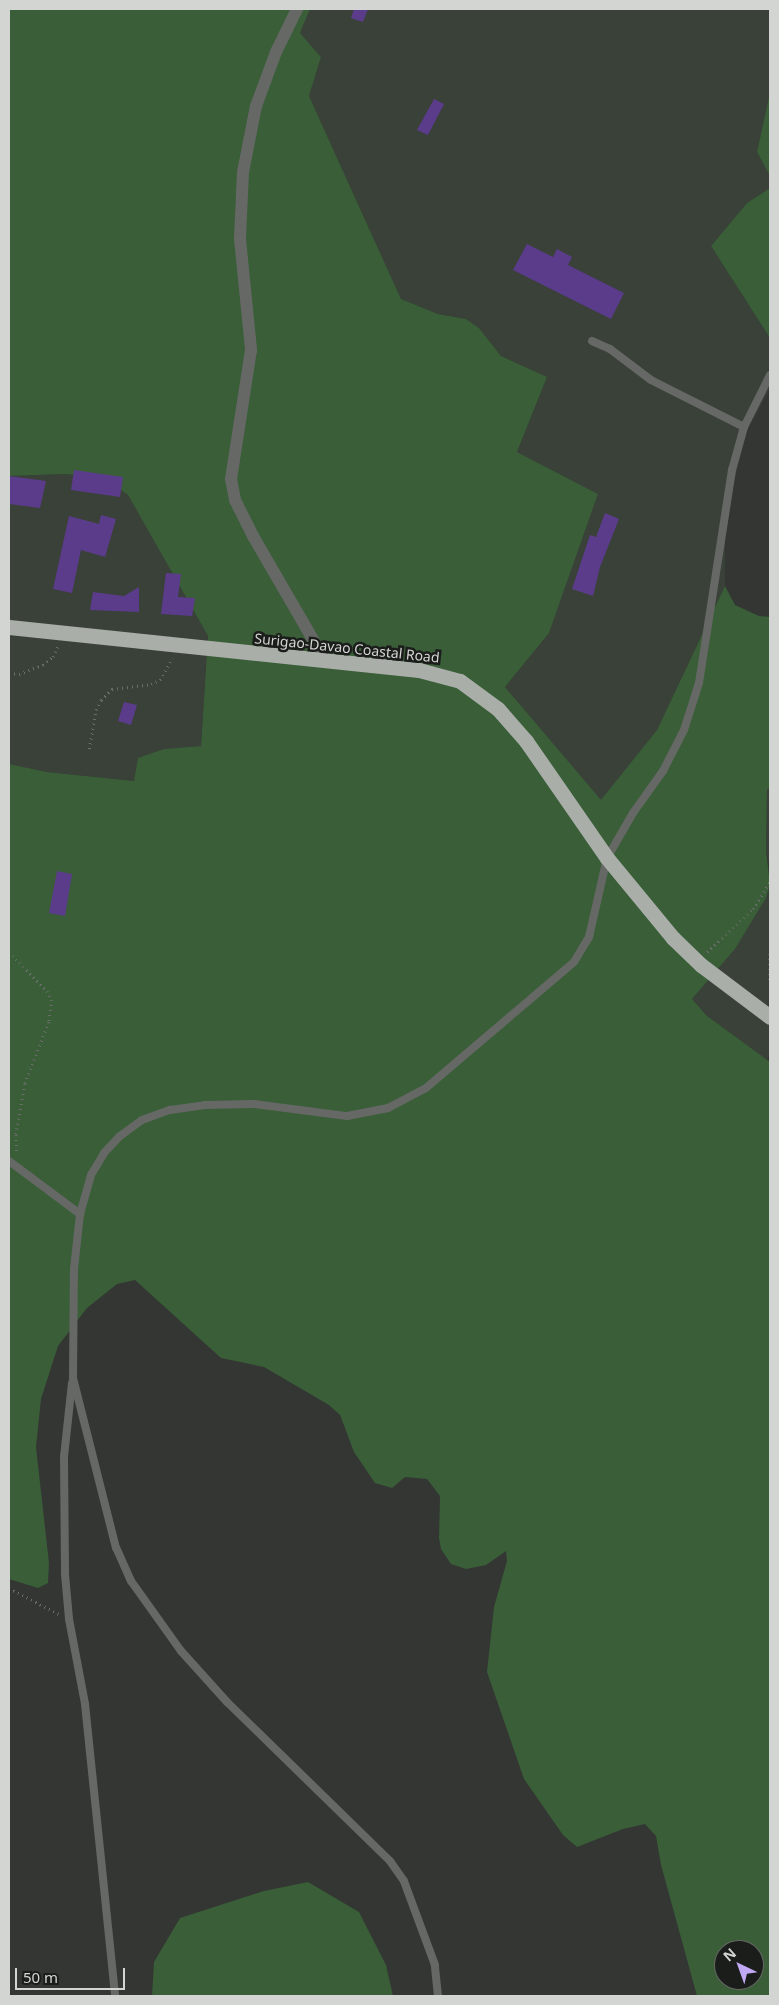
<!DOCTYPE html>
<html>
<head>
<meta charset="utf-8">
<style>
	body { margin:0 }
	#map { position:relative; width:779px; height:2005px; overflow:hidden; background:#333632; font-family:"Noto Sans",sans-serif }
	div>[style] { position:absolute }
	[style*='--x'] { left:calc(var(--x)*1px); top:calc(var(--y)*1px); width:calc(var(--w)*1px); rotate:calc(var(--a)*1deg) }
	.built>* { inset:0; background:#3a4139 }
	.green>* { inset:0; background:#395e38 }
	.building>* { inset:0; background:#5a3c8b }
	.path>* { height:2.5px; margin-top:-1.25px; transform-origin:0; background:repeating-linear-gradient(90deg,#6a6d6a 0 1px,transparent 0 5px) }
	.lane>* { height:8px; margin:-4px; padding:0 4px; transform-origin:4px; border-radius:4px; background:#666866 }
	.street>* { height:12px; margin:-6px; padding:0 6px; transform-origin:6px; border-radius:6px; background:#666866 }
	.highway>* { height:15px; margin:-7.5px; padding:0 7.5px; transform-origin:7.5px; border-radius:7.5px; background:#aaaea9 }
	span { translate:-50% -50%; white-space:nowrap; text-align:center; line-height:1.15; -webkit-text-stroke:5px #1b1d1b; paint-order:stroke }
	.street-label { font-size:14px; color:#d3d5d3 }
	.frame { position:absolute; inset:0; border:10px solid #d3d5d3; pointer-events:none }
	.north { position:absolute; left:714px; top:1940px; width:50px; height:50px; box-sizing:border-box; background:#1b1d1b; border:1px solid #656765; border-radius:50%; rotate:318deg; font-size:14px; font-weight:700; line-height:20px; text-align:center; color:#d3d5d3 }
	.north::after { content:''; display:block; margin:auto; width:18px; height:22px; background:#c0a8f4; clip-path:polygon(50% 0,100% 100%,50% 72%,0 100%) }
	.scale { position:absolute; left:15px; top:1968px; width:110px; height:22px; box-sizing:border-box; border:2px solid #d3d5d3; border-top:0; padding-left:6px; font-size:15px; line-height:18px; white-space:nowrap; color:#d3d5d3; -webkit-text-stroke:4px #1b1d1b; paint-order:stroke }
</style>
</head>
<body>
<div id="map">
	<div class="built">
		<i style="clip-path:polygon(310px 9px,770px 9px,770px 92px,757px 152px,770px 176px,770px 188px,747px 203px,711px 246px,770px 338px,770px 388px,747px 430px,734px 483px,725px 538px,725px 586px,657px 730px,601px 801px,505px 687px,549px 633px,598px 494px,517px 452px,547px 377px,501px 356px,479px 328px,466px 319px,438px 314px,401px 299px,309px 96px,321px 57px,300px 33px)"></i>
		<i style="clip-path:polygon(65px 474px,104px 478px,128px 495px,208px 636px,201px 746px,164px 749px,134px 781px,47px 772px,9px 764px,9px 476px)"></i>
		<i style="clip-path:polygon(770px 788px,770px 869px,766px 850px,767px 790px)"></i>
		<i style="clip-path:polygon(770px 884px,770px 1054px,767px 1060px,707px 1016px,692px 999px,735px 949px,766px 898px)"></i>
	</div>
	<div class="green">
		<i style="clip-path:polygon(evenodd,9px 9px,310px 9px,300px 33px,321px 57px,309px 96px,401px 299px,438px 314px,466px 319px,479px 328px,501px 356px,547px 377px,517px 452px,598px 494px,549px 633px,505px 687px,601px 800px,657px 730px,725px 586px,735px 605px,759px 616px,770px 617px,770px 788px,767px 790px,766px 850px,770px 884px,766px 898px,735px 949px,692px 999px,707px 1016px,770px 1062px,770px 1996px,697px 1996px,661px 1865px,656px 1836px,645px 1824px,623px 1829px,577px 1847px,563px 1835px,524px 1779px,487px 1672px,494px 1607px,507px 1561px,506px 1551px,486px 1565px,466px 1569px,451px 1564px,441px 1549px,439px 1538px,440px 1496px,427px 1479px,405px 1477px,392px 1488px,375px 1483px,354px 1452px,340px 1415px,329px 1405px,264px 1367px,221px 1358px,135px 1280px,117px 1284px,87px 1308px,58px 1346px,41px 1399px,36px 1447px,49px 1563px,48px 1583px,38px 1588px,9px 1579px,9px 764px,47px 772px,134px 781px,138px 758px,164px 749px,201px 746px,208px 636px,128px 495px,104px 478px,65px 474px,9px 476px,9px 9px,724px 1950px,754px 1950px,754px 1980px,724px 1980px,724px 1950px)"></i>
		<i style="clip-path:polygon(770px 92px,770px 176px,757px 152px)"></i>
		<i style="clip-path:polygon(770px 188px,770px 338px,711px 246px,747px 203px)"></i>
		<i style="clip-path:polygon(308px 1882px,359px 1912px,386px 1965px,393px 1996px,152px 1996px,154px 1962px,180px 1918px,264px 1891px)"></i>
	</div>
	<div class="building">
		<i style="clip-path:polygon(354px 9px,368px 9px,363px 22px,351px 18px)"></i>
		<i style="clip-path:polygon(434px 99px,444px 104px,428px 135px,417px 130px)"></i>
		<i style="clip-path:polygon(527px 244px,553px 257px,557px 249px,572px 257px,568px 265px,624px 293px,611px 319px,513px 270px)"></i>
		<i style="clip-path:polygon(74px 470px,123px 477px,120px 497px,71px 490px)"></i>
		<i style="clip-path:polygon(9px 476px,46px 481px,40px 508px,9px 504px)"></i>
		<i style="clip-path:polygon(605px 513px,619px 519px,600px 567px,593px 596px,572px 589px,590px 535px,596px 537px)"></i>
		<i style="clip-path:polygon(101px 515px,116px 519px,105px 557px,81px 550px,72px 593px,53px 589px,69px 516px,99px 524px)"></i>
		<i style="clip-path:polygon(166px 573px,181px 574px,178px 597px,195px 598px,192px 616px,161px 614px)"></i>
		<i style="clip-path:polygon(139px 587px,139px 612px,90px 610px,93px 592px,124px 596px)"></i>
		<i style="clip-path:polygon(124px 702px,137px 705px,131px 725px,118px 721px)"></i>
		<i style="clip-path:polygon(57px 871px,72px 874px,65px 916px,49px 913px)"></i>
	</div>
	<div class="path">
		<i style="--x:9;--y:673;--w:10;--a:6"></i>
		<i style="--x:19;--y:674;--w:26;--a:-21"></i>
		<i style="--x:43;--y:665;--w:13;--a:-39"></i>
		<i style="--x:53;--y:657;--w:12;--a:-66"></i>
		<i style="--x:89;--y:749;--w:40;--a:-80"></i>
		<i style="--x:96;--y:710;--w:11;--a:-63"></i>
		<i style="--x:101;--y:700;--w:16;--a:-45"></i>
		<i style="--x:112;--y:689;--w:39;--a:-7"></i>
		<i style="--x:151;--y:684;--w:10;--a:-24"></i>
		<i style="--x:160;--y:680;--w:25;--a:-61"></i>
		<i style="--x:9;--y:952;--w:54;--a:45.7"></i>
		<i style="--x:47;--y:991;--w:10;--a:61"></i>
		<i style="--x:52;--y:1000;--w:22;--a:98"></i>
		<i style="--x:49;--y:1022;--w:66;--a:111.2"></i>
		<i style="--x:25;--y:1084;--w:52;--a:100"></i>
		<i style="--x:16;--y:1135;--w:17;--a:87"></i>
		<i style="--x:707;--y:952;--w:63;--a:-43.1"></i>
		<i style="--x:753;--y:909;--w:32;--a:-58"></i>
		<i style="--x:770;--y:954;--w:28;--a:90"></i>
		<i style="--x:9;--y:1588;--w:56;--a:27.5"></i>
	</div>
	<div class="lane">
		<i style="--x:592;--y:341;--w:20;--a:24"></i>
		<i style="--x:610;--y:349;--w:51;--a:37.1"></i>
		<i style="--x:651;--y:380;--w:104;--a:26.8"></i>
		<i style="--x:9;--y:1161;--w:89;--a:36.7"></i>
		<i style="--x:72;--y:1383;--w:74;--a:96.2"></i>
		<i style="--x:64;--y:1457;--w:117;--a:89.5"></i>
		<i style="--x:65;--y:1574;--w:45;--a:84.9"></i>
		<i style="--x:69;--y:1619;--w:86;--a:79.3"></i>
		<i style="--x:85;--y:1704;--w:294;--a:84.1"></i>
		<i style="--x:438;--y:1996;--w:31;--a:-96"></i>
		<i style="--x:435;--y:1965;--w:90;--a:-110.3"></i>
		<i style="--x:404;--y:1881;--w:24;--a:-125"></i>
		<i style="--x:390;--y:1861;--w:228;--a:-135.7"></i>
		<i style="--x:227;--y:1702;--w:69;--a:-132"></i>
		<i style="--x:181;--y:1651;--w:86;--a:-125.5"></i>
		<i style="--x:131;--y:1581;--w:36;--a:-114"></i>
		<i style="--x:116;--y:1548;--w:175;--a:-104.2"></i>
		<i style="--x:73;--y:1378;--w:109;--a:-89.5"></i>
		<i style="--x:74;--y:1269;--w:55;--a:-83.8"></i>
		<i style="--x:80;--y:1214;--w:41;--a:-74.2"></i>
		<i style="--x:91;--y:1175;--w:26;--a:-59"></i>
		<i style="--x:104;--y:1153;--w:23;--a:-47"></i>
		<i style="--x:120;--y:1136;--w:27;--a:-36"></i>
		<i style="--x:142;--y:1120;--w:30;--a:-20"></i>
		<i style="--x:170;--y:1110;--w:35;--a:-8"></i>
		<i style="--x:205;--y:1105;--w:49;--a:-1.2"></i>
		<i style="--x:254;--y:1104;--w:94;--a:7.4"></i>
		<i style="--x:347;--y:1116;--w:42;--a:-11"></i>
		<i style="--x:388;--y:1108;--w:43;--a:-27.8"></i>
		<i style="--x:426;--y:1088;--w:194;--a:-40.4"></i>
		<i style="--x:574;--y:962;--w:29;--a:-59"></i>
		<i style="--x:589;--y:937;--w:81;--a:-77.2"></i>
		<i style="--x:607;--y:858;--w:52;--a:-60"></i>
		<i style="--x:633;--y:813;--w:52;--a:-54.5"></i>
		<i style="--x:663;--y:771;--w:46;--a:-62.9"></i>
		<i style="--x:684;--y:730;--w:49;--a:-72.3"></i>
		<i style="--x:699;--y:683;--w:216;--a:-81.2"></i>
		<i style="--x:732;--y:470;--w:45;--a:-74.4"></i>
		<i style="--x:744;--y:427;--w:58;--a:-63.4"></i>
	</div>
	<div class="street">
		<i style="--x:297;--y:9;--w:48;--a:116"></i>
		<i style="--x:276;--y:52;--w:58;--a:110.3"></i>
		<i style="--x:256;--y:106;--w:67;--a:101.1"></i>
		<i style="--x:243;--y:172;--w:67;--a:92.6"></i>
		<i style="--x:240;--y:239;--w:112;--a:84.3"></i>
		<i style="--x:251;--y:350;--w:131;--a:98.8"></i>
		<i style="--x:231;--y:479;--w:21;--a:79"></i>
		<i style="--x:235;--y:500;--w:40;--a:63.4"></i>
		<i style="--x:253;--y:536;--w:146;--a:59.9"></i>
	</div>
	<div class="highway">
		<i style="--x:9;--y:627;--w:412;--a:6"></i>
		<i style="--x:419;--y:670;--w:42;--a:15"></i>
		<i style="--x:460;--y:681;--w:47;--a:36.4"></i>
		<i style="--x:498;--y:709;--w:43;--a:48.8"></i>
		<i style="--x:526;--y:741;--w:142;--a:55.3"></i>
		<i style="--x:607;--y:858;--w:104;--a:50.5"></i>
		<i style="--x:673;--y:938;--w:39;--a:44"></i>
		<i style="--x:701;--y:965;--w:86;--a:37"></i>
	</div>
	<div class="street-label">
		<span style="left:347px;top:648px;rotate:6deg">Surigao-Davao Coastal Road</span>
	</div>
	<div class="frame"></div>
	<div class="north">N</div>
	<div class="scale">50 m</div>
</div>
</body>
</html>
